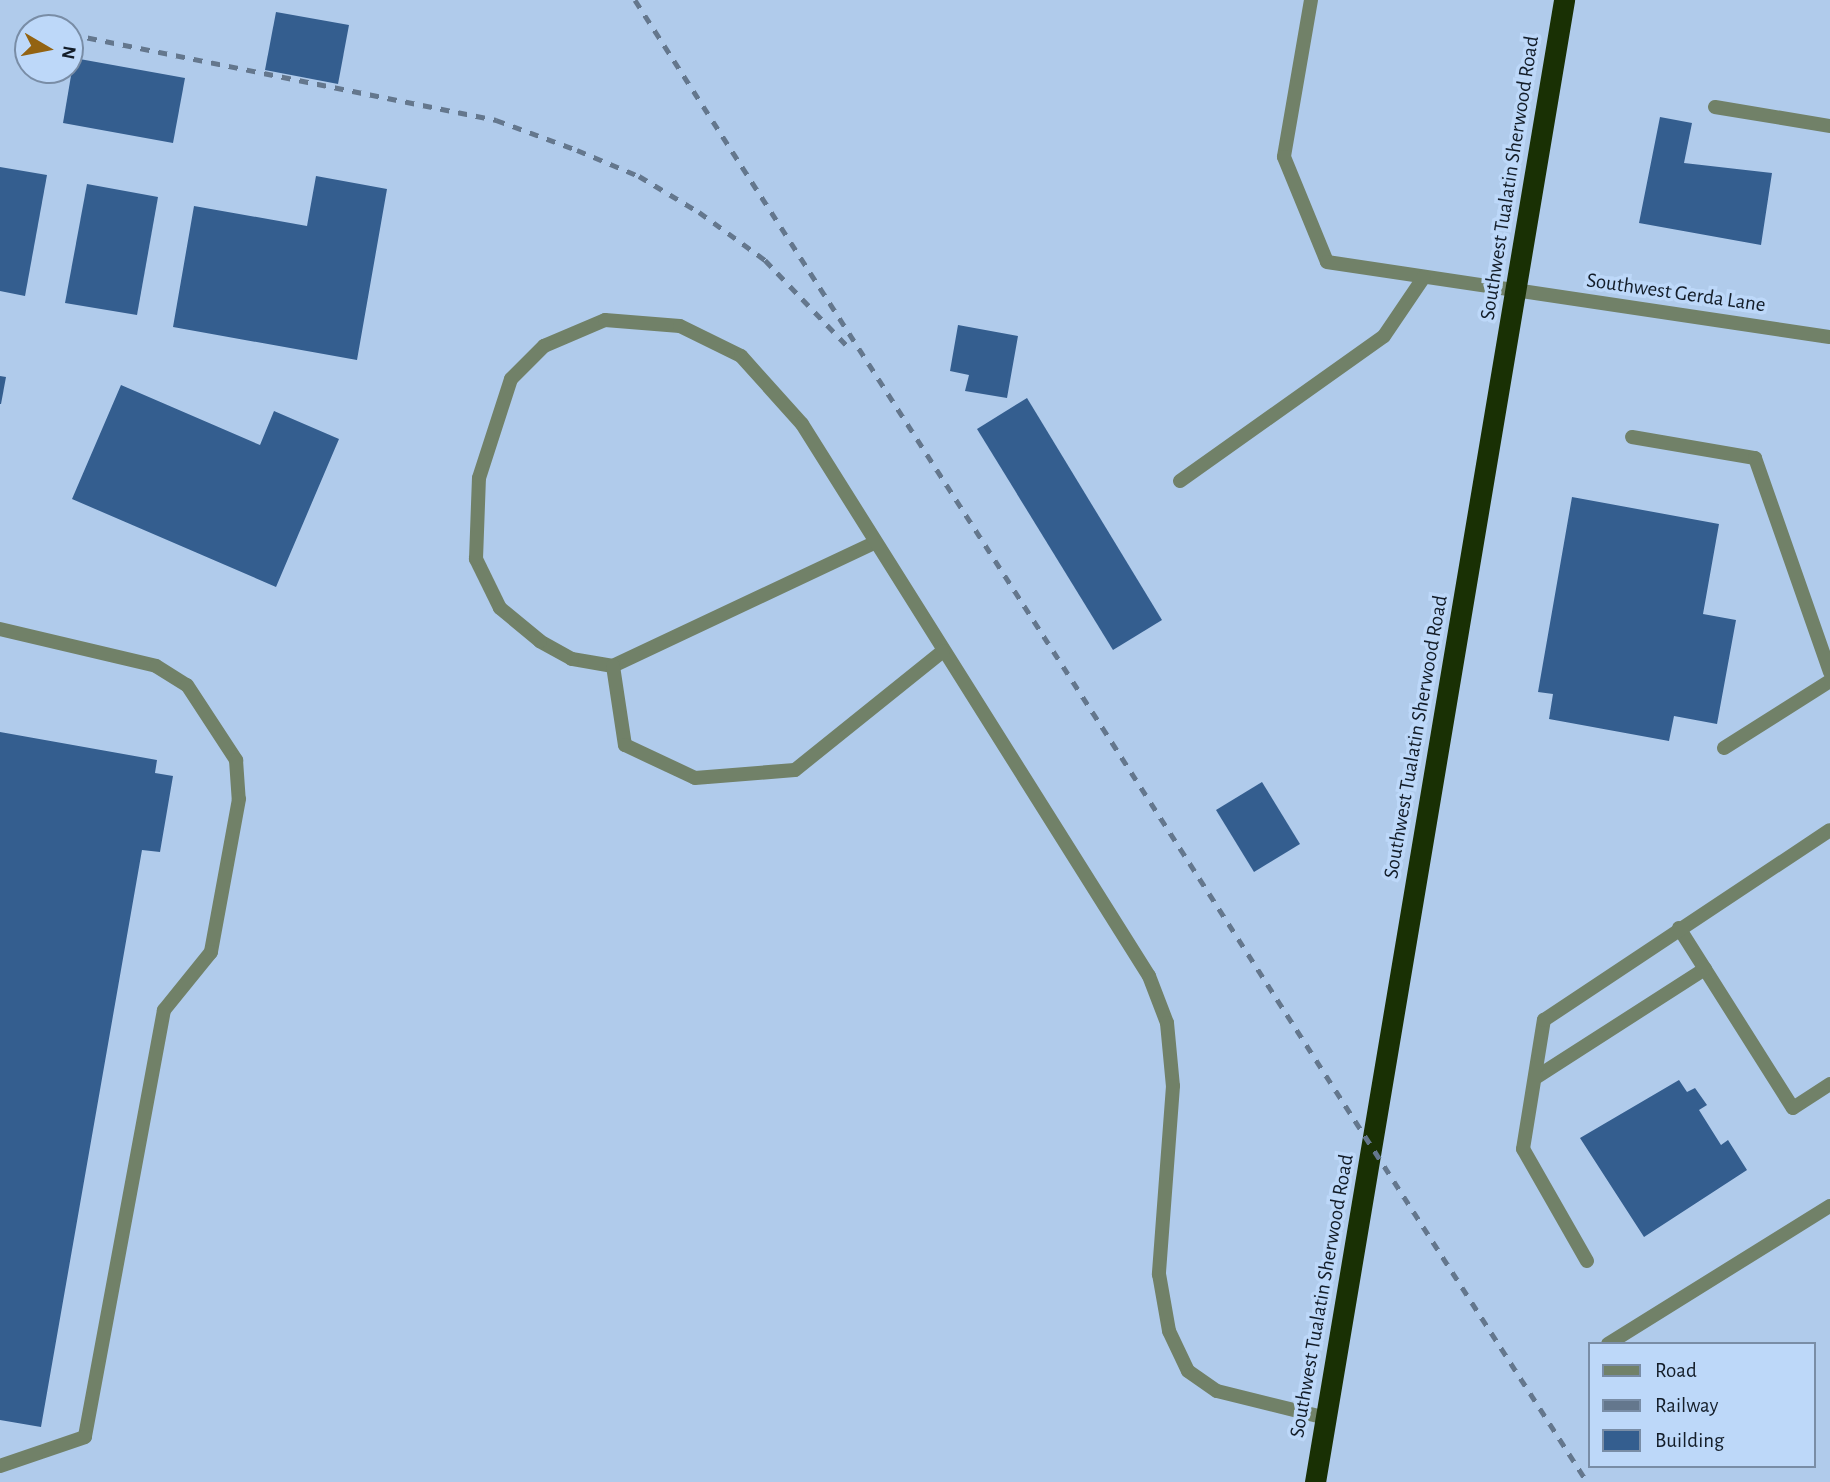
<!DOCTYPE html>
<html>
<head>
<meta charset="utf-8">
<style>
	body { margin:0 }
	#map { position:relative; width:1830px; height:1482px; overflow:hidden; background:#b0cbeb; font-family:"Alegreya Sans",sans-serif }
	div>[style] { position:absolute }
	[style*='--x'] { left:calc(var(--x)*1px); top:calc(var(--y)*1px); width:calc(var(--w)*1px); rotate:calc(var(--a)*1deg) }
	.building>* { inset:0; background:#345e8f }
	.lane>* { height:14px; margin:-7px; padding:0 7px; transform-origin:7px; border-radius:7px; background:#718168 }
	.street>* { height:14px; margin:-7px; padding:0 7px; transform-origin:7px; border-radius:7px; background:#718168 }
	.highway>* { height:21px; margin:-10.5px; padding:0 10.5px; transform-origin:10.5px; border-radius:10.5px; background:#193004 }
	.rail>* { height:5px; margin-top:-2.5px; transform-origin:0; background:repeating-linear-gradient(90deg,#64778d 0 9px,transparent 0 18px) }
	span { translate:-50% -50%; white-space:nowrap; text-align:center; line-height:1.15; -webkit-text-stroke:7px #bdd8f9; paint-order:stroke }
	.street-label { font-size:21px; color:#131d29 }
	.legend { position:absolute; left:1588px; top:1342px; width:228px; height:126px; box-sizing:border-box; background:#bdd8f9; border:2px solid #798da6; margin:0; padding:9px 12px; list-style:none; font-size:21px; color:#131d29 }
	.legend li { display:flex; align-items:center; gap:14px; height:35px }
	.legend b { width:35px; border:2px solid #798da6 }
	.north { position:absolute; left:14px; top:14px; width:70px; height:70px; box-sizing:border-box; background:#bdd8f9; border:2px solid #798da6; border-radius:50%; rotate:100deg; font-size:19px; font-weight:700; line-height:28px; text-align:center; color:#131d29 }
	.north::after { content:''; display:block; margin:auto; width:24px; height:32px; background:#936312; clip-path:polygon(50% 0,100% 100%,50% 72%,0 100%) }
</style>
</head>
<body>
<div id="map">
	<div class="building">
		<i style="clip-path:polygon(276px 12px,349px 25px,338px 84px,265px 70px)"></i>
		<i style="clip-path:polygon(74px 58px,185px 78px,173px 143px,63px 123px)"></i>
		<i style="clip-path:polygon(1660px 117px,1692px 123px,1684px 163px,1772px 173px,1761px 245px,1639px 223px)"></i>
		<i style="clip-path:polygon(0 167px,47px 175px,25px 296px,0 291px)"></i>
		<i style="clip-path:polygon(316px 176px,387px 189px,357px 360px,173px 327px,194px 206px,307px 226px)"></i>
		<i style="clip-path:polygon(87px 184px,158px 197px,137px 315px,65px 303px)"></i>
		<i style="clip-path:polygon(958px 325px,1018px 336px,1007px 398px,965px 391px,969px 375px,950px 371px)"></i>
		<i style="clip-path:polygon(0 376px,6px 377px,1px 404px,0 404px)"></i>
		<i style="clip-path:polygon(121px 385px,260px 445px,274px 411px,339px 439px,276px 587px,72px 499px)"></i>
		<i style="clip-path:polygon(1027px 398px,1162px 620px,1113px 650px,977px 429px)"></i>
		<i style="clip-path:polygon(1572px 497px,1719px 524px,1703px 614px,1736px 620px,1717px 724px,1674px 716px,1669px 741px,1549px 719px,1553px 694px,1538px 692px)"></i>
		<i style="clip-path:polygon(0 732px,157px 760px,155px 773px,173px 776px,160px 852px,142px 850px,41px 1427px,0 1420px)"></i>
		<i style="clip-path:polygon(1262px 782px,1300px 844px,1254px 872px,1216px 810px)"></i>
		<i style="clip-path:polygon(1679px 1080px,1687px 1092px,1695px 1088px,1707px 1105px,1699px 1110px,1721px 1145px,1728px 1140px,1747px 1170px,1644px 1237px,1580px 1138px)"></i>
	</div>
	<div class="lane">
		<i style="--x:1311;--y:0;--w:159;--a:99.8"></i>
		<i style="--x:1284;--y:157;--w:113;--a:67.7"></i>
		<i style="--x:1327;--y:262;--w:190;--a:8.5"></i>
		<i style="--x:1715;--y:107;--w:117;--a:9.4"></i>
		<i style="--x:1632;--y:437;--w:125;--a:9.7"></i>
		<i style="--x:1755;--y:458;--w:227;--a:70.7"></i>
		<i style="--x:1180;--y:481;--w:250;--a:-35.4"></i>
		<i style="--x:1384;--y:336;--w:71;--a:-55.9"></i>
		<i style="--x:874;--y:543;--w:289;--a:154.8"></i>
		<i style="--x:613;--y:666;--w:42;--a:-170.3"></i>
		<i style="--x:572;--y:659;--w:37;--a:-151"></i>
		<i style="--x:540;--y:641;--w:52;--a:-140.5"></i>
		<i style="--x:500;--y:608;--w:55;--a:-116.1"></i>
		<i style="--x:476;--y:559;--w:81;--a:-87.9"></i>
		<i style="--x:479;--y:478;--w:104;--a:-72.1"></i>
		<i style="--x:511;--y:379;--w:47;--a:-45"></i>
		<i style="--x:544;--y:346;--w:66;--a:-23.1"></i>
		<i style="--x:605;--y:320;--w:75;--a:4.6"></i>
		<i style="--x:680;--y:326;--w:68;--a:26.2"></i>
		<i style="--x:741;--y:356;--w:91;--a:48.1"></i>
		<i style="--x:802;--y:424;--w:652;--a:57.85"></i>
		<i style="--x:1149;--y:976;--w:50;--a:69"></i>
		<i style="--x:1167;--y:1023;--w:63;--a:84.6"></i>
		<i style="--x:1173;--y:1086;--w:189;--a:94.3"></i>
		<i style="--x:1159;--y:1274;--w:58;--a:80"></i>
		<i style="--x:1169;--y:1331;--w:44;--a:64.6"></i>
		<i style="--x:1188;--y:1371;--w:35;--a:35"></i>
		<i style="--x:1217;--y:1391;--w:112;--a:13.9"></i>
		<i style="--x:0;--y:629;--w:160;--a:13.3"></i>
		<i style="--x:156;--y:666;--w:36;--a:32"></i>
		<i style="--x:187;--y:685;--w:90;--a:56.8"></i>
		<i style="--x:236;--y:760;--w:39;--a:86"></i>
		<i style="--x:239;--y:799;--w:156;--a:100.4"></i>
		<i style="--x:211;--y:952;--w:75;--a:129"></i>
		<i style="--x:164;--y:1010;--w:434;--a:100.5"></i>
		<i style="--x:85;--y:1437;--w:90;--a:161.2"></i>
		<i style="--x:613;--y:666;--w:80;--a:81.4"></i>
		<i style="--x:625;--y:745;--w:77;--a:25.2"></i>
		<i style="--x:695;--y:778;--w:100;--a:-4.6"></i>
		<i style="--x:795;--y:770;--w:190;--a:-38.8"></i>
		<i style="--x:1724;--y:748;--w:125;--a:-32.3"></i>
		<i style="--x:1679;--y:928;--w:213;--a:57.7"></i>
		<i style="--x:1793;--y:1108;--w:44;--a:-33"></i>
		<i style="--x:1535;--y:1078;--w:202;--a:-32.7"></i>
		<i style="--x:1587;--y:1261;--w:129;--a:-119.7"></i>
		<i style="--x:1523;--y:1149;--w:131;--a:-80.8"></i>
		<i style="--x:1544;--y:1020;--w:343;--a:-33.6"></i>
		<i style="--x:1608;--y:1344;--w:261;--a:-31.9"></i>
	</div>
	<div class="street">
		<i style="--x:1515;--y:290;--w:318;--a:8.5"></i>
	</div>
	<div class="highway">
		<i style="--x:1315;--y:1482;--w:1503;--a:-80.46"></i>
	</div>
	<div class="rail">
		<i style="--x:635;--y:0;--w:1761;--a:57.28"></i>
		<i style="--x:70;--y:34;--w:435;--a:11.4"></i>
		<i style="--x:496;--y:120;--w:86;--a:20.3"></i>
		<i style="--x:577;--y:150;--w:67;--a:22.8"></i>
		<i style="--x:639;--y:176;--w:70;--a:31"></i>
		<i style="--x:699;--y:212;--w:82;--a:36"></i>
		<i style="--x:765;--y:260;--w:120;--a:46.3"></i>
	</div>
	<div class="street-label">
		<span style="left:1510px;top:178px;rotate:-81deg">Southwest Tualatin Sherwood Road</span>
		<span style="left:1676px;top:293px;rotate:8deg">Southwest Gerda Lane</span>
		<span style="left:1416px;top:737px;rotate:-80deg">Southwest Tualatin Sherwood Road</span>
		<span style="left:1322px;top:1296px;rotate:-80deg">Southwest Tualatin Sherwood Road</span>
	</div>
	<ul class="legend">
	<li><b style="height:9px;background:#718168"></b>Road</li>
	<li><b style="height:9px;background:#64778d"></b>Railway</li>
	<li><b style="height:19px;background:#345e8f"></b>Building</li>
	</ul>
	<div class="north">N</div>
</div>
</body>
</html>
